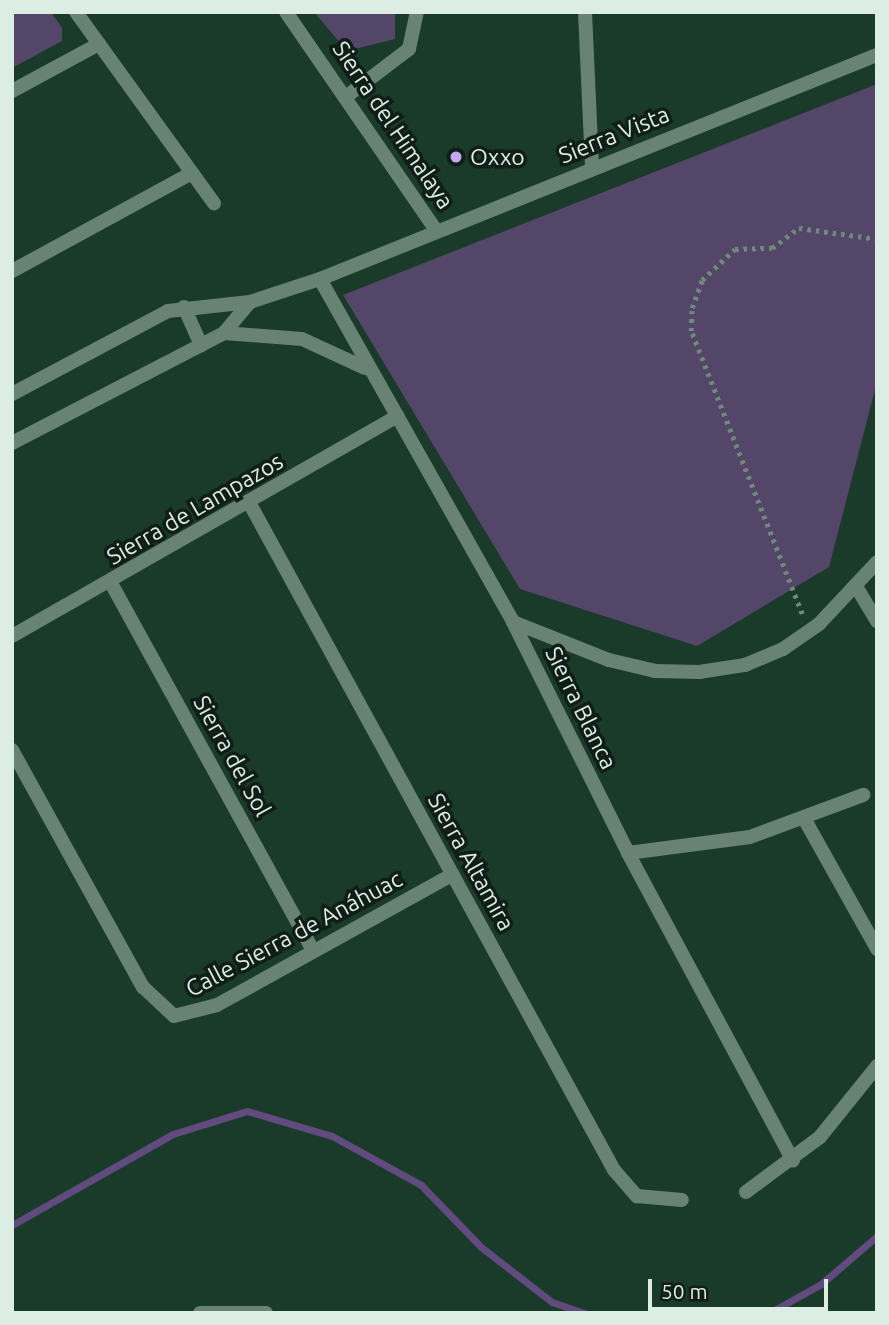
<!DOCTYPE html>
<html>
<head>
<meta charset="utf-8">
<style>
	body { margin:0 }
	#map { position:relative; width:889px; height:1325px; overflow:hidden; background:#1a3b2a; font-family:Ubuntu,sans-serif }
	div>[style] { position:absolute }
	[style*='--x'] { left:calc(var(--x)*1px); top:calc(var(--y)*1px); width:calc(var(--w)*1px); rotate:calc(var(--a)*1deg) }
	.green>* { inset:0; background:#544668 }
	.stream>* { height:7px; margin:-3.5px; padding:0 3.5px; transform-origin:3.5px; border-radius:3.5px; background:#604a7e }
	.path>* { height:4.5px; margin-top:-2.25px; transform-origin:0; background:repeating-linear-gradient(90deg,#6f897b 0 3.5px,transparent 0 8.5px) }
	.street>* { height:14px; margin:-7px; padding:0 7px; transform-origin:7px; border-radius:7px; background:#688373 }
	.dots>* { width:19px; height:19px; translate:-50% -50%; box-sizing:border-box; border:4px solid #101e17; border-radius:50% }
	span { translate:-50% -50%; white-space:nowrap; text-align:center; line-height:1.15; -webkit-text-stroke:7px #101e17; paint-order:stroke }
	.street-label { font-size:23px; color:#dceee3 }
	.poi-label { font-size:23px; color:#dceee3 }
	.left { translate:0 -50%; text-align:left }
	.frame { position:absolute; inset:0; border:14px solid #dceee3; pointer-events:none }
	.scale { position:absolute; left:648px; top:1279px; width:180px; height:32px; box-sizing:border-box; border:4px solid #dceee3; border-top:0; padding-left:9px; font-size:21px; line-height:24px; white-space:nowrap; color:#dceee3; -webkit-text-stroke:5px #101e17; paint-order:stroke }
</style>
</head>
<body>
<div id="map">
	<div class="green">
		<i style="clip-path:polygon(12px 12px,51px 12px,62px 28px,62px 41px,12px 68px)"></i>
		<i style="clip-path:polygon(314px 12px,395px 12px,395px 39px,347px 51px)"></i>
		<i style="clip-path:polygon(877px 84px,877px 382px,829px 567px,697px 646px,520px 589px,343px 295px)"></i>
	</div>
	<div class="stream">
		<i style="--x:12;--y:1225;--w:185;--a:-29.5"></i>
		<i style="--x:173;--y:1134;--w:77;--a:-17.3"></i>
		<i style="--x:247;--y:1111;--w:89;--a:16.4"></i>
		<i style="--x:332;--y:1136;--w:102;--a:28.8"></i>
		<i style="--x:421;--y:1185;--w:86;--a:45.9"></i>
		<i style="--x:481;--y:1247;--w:90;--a:37.8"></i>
		<i style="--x:552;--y:1302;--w:34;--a:19"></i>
		<i style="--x:769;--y:1313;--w:60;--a:-29.1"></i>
		<i style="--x:821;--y:1284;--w:74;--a:-40.6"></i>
	</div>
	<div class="path">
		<i style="--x:802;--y:614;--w:304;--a:-111.4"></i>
		<i style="--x:691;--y:331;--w:23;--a:-88"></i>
		<i style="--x:692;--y:308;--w:30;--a:-70"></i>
		<i style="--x:702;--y:280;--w:45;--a:-43.2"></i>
		<i style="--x:735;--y:249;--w:37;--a:-2"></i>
		<i style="--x:772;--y:248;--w:34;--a:-37"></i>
		<i style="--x:799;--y:228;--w:79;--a:8"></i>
	</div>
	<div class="street">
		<i style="--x:76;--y:12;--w:236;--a:54.2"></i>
		<i style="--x:286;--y:12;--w:265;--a:55.5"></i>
		<i style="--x:585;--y:12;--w:157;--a:87.4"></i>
		<i style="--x:12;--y:91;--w:99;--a:-28.4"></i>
		<i style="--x:347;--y:96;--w:78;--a:-37.2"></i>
		<i style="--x:409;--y:49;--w:38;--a:-78"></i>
		<i style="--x:12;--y:271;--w:205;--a:-28.6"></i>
		<i style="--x:320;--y:279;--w:394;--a:60.6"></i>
		<i style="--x:513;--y:622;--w:258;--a:63.5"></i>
		<i style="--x:628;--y:853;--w:349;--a:61.8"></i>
		<i style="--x:184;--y:307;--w:42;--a:65.9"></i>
		<i style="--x:224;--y:333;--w:78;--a:4.4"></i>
		<i style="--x:302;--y:339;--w:69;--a:24.7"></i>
		<i style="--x:12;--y:394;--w:177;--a:-28"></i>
		<i style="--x:168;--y:311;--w:82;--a:-6.3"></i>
		<i style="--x:250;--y:302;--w:74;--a:-18.2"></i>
		<i style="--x:320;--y:279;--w:600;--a:-21.91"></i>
		<i style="--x:12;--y:443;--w:239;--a:-27.4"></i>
		<i style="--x:224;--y:333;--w:40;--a:-50"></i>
		<i style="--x:250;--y:504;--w:759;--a:61.34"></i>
		<i style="--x:614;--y:1170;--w:35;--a:49"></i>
		<i style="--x:637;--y:1196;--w:45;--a:5.1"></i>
		<i style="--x:111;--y:583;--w:420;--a:61.2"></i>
		<i style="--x:857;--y:588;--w:39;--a:59"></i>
		<i style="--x:513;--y:622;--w:103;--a:21.6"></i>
		<i style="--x:609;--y:660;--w:47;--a:13.4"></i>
		<i style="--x:655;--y:671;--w:44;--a:1.3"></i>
		<i style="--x:699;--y:672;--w:47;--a:-8.7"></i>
		<i style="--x:745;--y:665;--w:41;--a:-22.8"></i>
		<i style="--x:783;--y:649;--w:44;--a:-34.8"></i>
		<i style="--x:819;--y:624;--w:85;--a:-46.9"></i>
		<i style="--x:12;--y:636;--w:444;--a:-29.7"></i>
		<i style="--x:12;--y:750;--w:271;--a:61.1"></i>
		<i style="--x:143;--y:987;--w:42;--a:43.1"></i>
		<i style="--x:174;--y:1016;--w:44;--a:-14.3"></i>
		<i style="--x:217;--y:1005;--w:269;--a:-29"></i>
		<i style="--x:805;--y:820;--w:148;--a:60.8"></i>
		<i style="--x:628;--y:853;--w:123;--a:-7.5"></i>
		<i style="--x:750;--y:837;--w:121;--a:-20.4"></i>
		<i style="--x:746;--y:1192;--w:92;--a:-36.6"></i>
		<i style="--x:820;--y:1137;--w:91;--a:-51.2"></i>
		<i style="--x:200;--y:1313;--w:66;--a:0"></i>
	</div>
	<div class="dots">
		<i style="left:456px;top:157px;background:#c4a7f1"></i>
	</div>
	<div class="street-label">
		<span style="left:393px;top:125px;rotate:56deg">Sierra del Himalaya</span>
		<span style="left:614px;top:135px;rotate:-22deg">Sierra Vista</span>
		<span style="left:195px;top:509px;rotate:-30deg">Sierra de Lampazos</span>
		<span style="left:581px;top:708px;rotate:64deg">Sierra Blanca</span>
		<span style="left:232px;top:756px;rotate:61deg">Sierra del Sol</span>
		<span style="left:471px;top:862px;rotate:61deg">Sierra Altamira</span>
		<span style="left:294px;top:934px;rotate:-28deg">Calle Sierra de Anáhuac</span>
	</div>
	<div class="poi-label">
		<span class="left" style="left:470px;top:157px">Oxxo</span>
	</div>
	<div class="frame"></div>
	<div class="scale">50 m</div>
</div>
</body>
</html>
